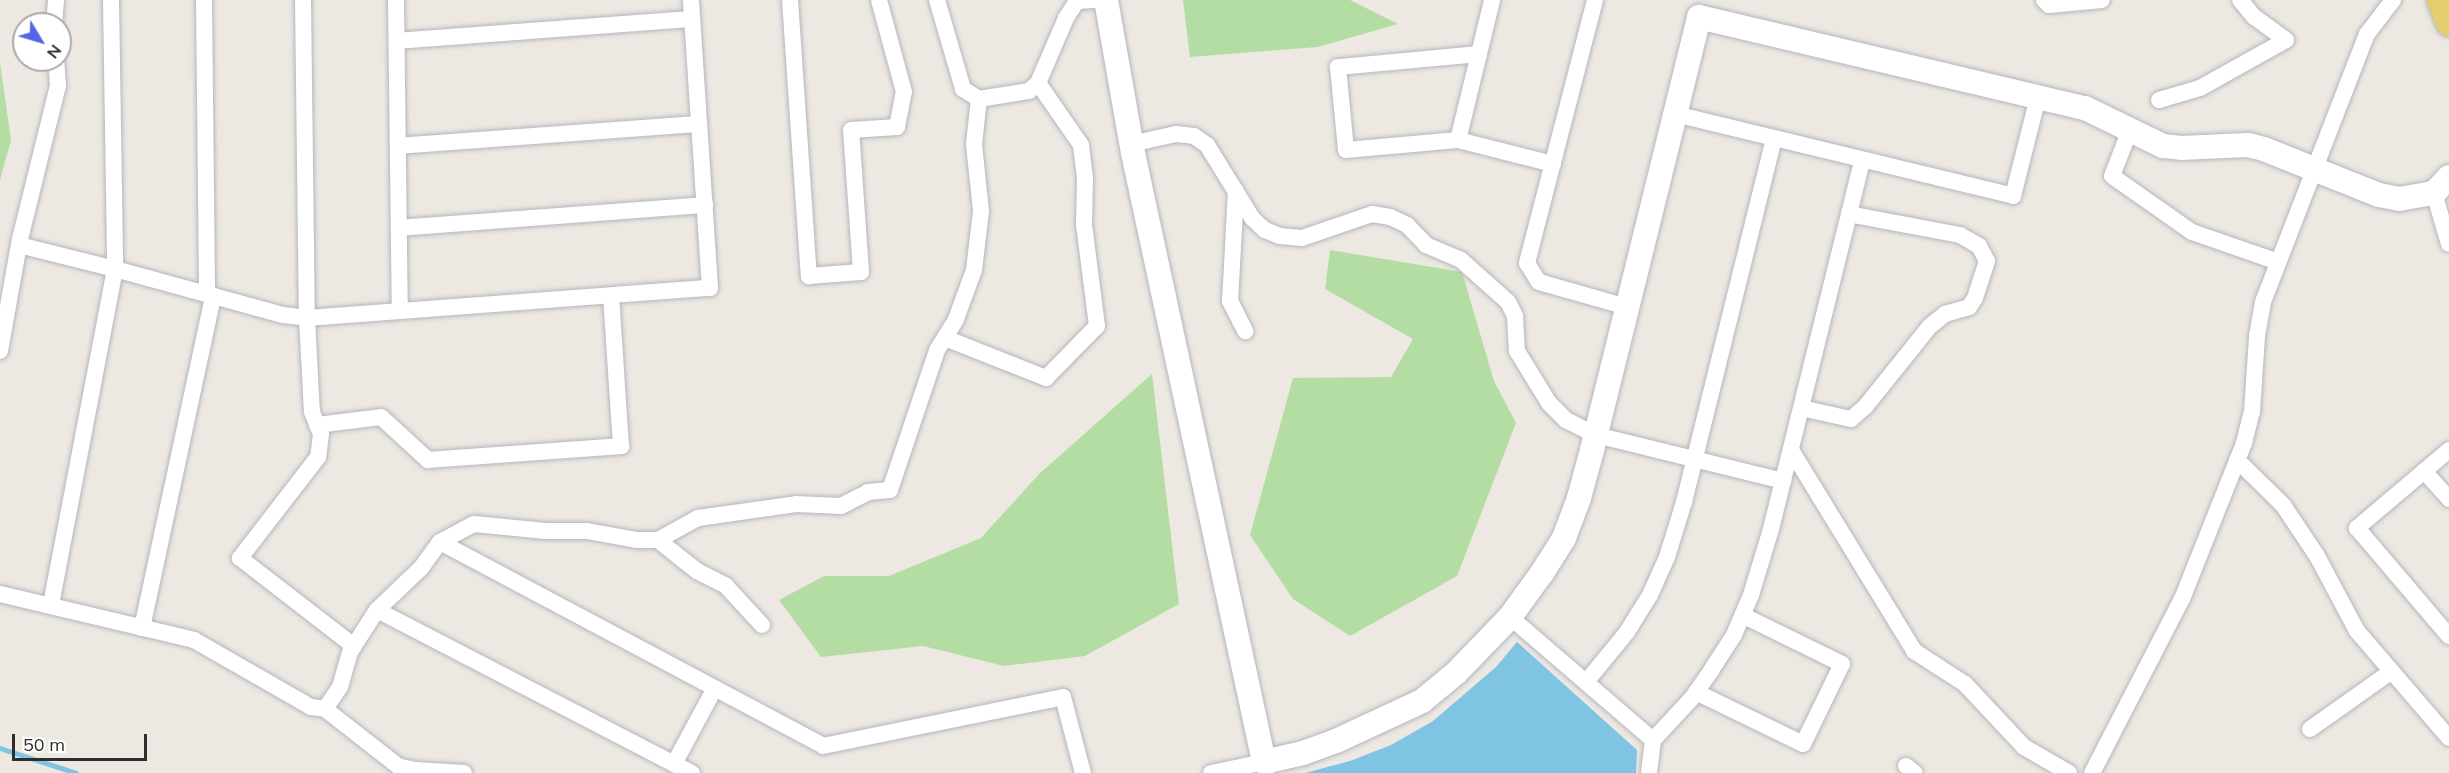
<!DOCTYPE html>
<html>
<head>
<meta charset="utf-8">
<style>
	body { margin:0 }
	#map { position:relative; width:2449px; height:773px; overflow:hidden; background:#ede8e1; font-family:Mulish,sans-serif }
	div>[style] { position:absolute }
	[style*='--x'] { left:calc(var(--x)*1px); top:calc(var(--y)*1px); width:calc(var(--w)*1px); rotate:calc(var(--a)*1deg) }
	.green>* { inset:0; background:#b4dda3 }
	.water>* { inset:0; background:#7fc4e3 }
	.stream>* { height:5px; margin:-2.5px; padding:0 2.5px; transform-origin:2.5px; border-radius:2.5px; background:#7fc4e3 }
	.roads { filter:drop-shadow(0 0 2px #b4b6bf) drop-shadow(0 0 2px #b4b6bf) }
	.street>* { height:16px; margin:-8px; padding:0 8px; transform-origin:8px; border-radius:8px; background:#fff }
	.secondary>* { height:24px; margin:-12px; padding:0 12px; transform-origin:12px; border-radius:12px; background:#fff }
	.primary>* { height:27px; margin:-13.5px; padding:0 13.5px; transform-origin:13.5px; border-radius:13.5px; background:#e3ce6f }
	span { translate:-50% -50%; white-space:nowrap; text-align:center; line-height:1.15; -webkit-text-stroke:4.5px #fff; paint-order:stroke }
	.north { position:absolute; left:12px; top:12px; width:60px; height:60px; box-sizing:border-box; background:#fff; border:2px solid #ababab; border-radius:50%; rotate:128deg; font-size:16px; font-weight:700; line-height:24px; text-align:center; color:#2d2d2d }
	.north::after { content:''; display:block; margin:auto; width:21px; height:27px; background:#5267e8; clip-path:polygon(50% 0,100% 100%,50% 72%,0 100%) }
	.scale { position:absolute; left:12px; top:734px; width:135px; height:27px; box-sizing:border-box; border:3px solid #2d2d2d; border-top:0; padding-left:8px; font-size:18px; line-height:21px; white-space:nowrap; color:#2d2d2d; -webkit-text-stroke:4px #fff; paint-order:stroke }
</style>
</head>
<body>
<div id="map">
	<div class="green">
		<i style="clip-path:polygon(1183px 0,1350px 0,1398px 24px,1318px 47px,1190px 57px)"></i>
		<i style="clip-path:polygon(0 63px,11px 140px,0 180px)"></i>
		<i style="clip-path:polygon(1330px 250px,1462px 272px,1494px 381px,1516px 423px,1457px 576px,1350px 636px,1293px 599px,1250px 535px,1293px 378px,1391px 377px,1413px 339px,1325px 289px)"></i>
		<i style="clip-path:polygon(1152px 374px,1179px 604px,1085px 656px,1004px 666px,923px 646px,821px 657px,779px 600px,824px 576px,889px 576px,981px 538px,1040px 473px)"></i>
	</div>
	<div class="water">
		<i style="clip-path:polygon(1517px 642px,1637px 750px,1636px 773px,1305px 773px,1350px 761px,1391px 745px,1433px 721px,1496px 667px)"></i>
	</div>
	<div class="stream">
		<i style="--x:0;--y:748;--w:80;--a:18.2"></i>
	</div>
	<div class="roads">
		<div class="street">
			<i style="--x:111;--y:0;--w:269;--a:89.1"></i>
			<i style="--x:115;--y:269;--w:174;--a:15.3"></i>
			<i style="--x:283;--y:315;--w:24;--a:7"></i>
			<i style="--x:307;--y:318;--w:404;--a:-4.3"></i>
			<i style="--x:710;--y:288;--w:289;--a:-93.8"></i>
			<i style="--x:204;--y:0;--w:294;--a:89.4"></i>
			<i style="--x:303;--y:0;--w:318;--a:89.3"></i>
			<i style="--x:307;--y:318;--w:94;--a:87"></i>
			<i style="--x:312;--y:412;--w:24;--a:68"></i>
			<i style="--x:321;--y:434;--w:23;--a:97"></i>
			<i style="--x:318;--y:457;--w:128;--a:127.7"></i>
			<i style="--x:240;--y:558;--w:144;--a:37.7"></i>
			<i style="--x:396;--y:0;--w:311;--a:89.3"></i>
			<i style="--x:790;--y:0;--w:277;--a:86.1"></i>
			<i style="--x:809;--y:276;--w:52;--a:-4.4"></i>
			<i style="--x:861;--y:272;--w:142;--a:-94"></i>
			<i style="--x:851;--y:130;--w:46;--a:-3.7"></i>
			<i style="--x:897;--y:127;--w:36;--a:-79"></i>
			<i style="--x:904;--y:92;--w:95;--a:-105.2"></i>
			<i style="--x:937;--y:0;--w:93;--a:73.7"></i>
			<i style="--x:963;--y:89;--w:19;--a:32"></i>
			<i style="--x:979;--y:99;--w:51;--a:-9.1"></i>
			<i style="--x:1029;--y:91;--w:12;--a:-42"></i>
			<i style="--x:1595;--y:0;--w:272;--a:104.5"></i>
			<i style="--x:1527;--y:263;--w:22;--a:58"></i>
			<i style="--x:1539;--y:282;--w:91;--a:15.9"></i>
			<i style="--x:2044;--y:0;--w:7;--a:45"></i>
			<i style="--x:2049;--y:5;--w:53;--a:-5.4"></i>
			<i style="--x:54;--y:24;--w:24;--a:-85"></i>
			<i style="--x:397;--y:41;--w:296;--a:-4.3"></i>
			<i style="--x:1479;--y:54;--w:142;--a:174.7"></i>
			<i style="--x:1338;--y:67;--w:83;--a:84.5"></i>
			<i style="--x:1346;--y:150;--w:112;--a:-5.1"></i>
			<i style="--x:1458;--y:140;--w:98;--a:14.2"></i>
			<i style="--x:2159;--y:100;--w:43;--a:-16.3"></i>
			<i style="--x:2200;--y:88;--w:98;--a:-29.2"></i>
			<i style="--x:2286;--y:40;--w:39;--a:-144"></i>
			<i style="--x:2254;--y:17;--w:22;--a:-129"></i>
			<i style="--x:1675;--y:114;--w:348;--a:13.6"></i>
			<i style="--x:2013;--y:196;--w:102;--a:-75.8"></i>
			<i style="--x:2130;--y:130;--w:49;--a:111.4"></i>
			<i style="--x:2112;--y:176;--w:98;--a:35"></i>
			<i style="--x:2192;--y:232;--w:91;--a:19.2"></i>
			<i style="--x:1458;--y:140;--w:144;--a:-76.3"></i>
			<i style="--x:1131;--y:144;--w:46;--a:-12.5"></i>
			<i style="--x:1176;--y:134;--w:18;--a:6"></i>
			<i style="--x:1194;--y:136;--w:16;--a:35"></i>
			<i style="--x:1207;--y:145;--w:86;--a:58.3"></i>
			<i style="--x:1252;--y:218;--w:18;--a:43"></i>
			<i style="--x:1265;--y:230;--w:16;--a:22"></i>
			<i style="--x:1280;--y:236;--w:22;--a:5"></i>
			<i style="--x:1302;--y:238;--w:74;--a:-18.9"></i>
			<i style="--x:1372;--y:214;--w:18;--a:9"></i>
			<i style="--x:1390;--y:217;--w:19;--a:25"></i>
			<i style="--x:1407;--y:225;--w:28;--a:46"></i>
			<i style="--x:1426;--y:245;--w:38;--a:23"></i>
			<i style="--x:1461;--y:260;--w:63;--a:41.8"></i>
			<i style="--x:1508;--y:302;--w:16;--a:63"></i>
			<i style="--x:1515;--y:316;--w:35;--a:87"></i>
			<i style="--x:1517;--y:351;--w:61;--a:58.4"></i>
			<i style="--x:1549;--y:403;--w:24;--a:45"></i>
			<i style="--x:1566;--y:420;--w:34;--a:27"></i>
			<i style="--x:1596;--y:435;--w:193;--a:13.8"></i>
			<i style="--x:398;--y:146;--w:302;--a:-4.2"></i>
			<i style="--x:1236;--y:191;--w:110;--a:93.1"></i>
			<i style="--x:1230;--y:301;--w:34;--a:63"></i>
			<i style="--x:2434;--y:193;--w:53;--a:73.6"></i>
			<i style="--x:399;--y:228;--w:307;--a:-4.3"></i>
			<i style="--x:19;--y:245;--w:99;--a:14"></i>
			<i style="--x:115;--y:269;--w:343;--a:100.8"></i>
			<i style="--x:945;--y:338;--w:109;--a:21.6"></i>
			<i style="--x:1046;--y:378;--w:73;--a:-45.6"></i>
			<i style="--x:1097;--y:326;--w:102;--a:-97.3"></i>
			<i style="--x:1084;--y:225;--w:47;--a:-88.8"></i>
			<i style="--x:1085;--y:178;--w:33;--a:-97"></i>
			<i style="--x:1081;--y:145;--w:75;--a:-124.7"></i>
			<i style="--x:1038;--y:83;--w:71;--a:-66.7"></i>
			<i style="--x:1066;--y:18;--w:20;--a:-57"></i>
			<i style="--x:1077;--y:1;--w:17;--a:-3"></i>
			<i style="--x:0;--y:351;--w:114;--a:-79.9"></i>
			<i style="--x:20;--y:239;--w:158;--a:-76.1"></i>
			<i style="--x:58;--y:86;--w:26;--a:-94"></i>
			<i style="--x:1801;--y:408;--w:51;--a:12.4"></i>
			<i style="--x:1851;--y:419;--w:18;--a:-41"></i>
			<i style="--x:1865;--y:407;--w:102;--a:-51.3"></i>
			<i style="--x:1929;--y:327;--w:21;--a:-39"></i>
			<i style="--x:1945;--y:314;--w:25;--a:-16"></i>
			<i style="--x:1969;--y:307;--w:11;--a:-56"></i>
			<i style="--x:1975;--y:298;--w:39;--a:-72"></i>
			<i style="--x:1987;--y:261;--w:17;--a:-118"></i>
			<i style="--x:1979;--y:246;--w:22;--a:-150"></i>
			<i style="--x:1960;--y:235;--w:113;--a:-169.3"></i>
			<i style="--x:317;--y:425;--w:64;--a:-7.1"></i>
			<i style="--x:381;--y:417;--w:64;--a:42.5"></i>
			<i style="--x:428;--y:460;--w:194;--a:-4.1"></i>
			<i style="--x:621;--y:446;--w:150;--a:-93.8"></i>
			<i style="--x:1791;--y:450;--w:236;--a:58.5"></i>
			<i style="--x:1914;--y:651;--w:61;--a:32.9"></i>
			<i style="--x:1965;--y:684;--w:86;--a:46.9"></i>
			<i style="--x:2024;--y:747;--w:52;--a:30"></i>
			<i style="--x:2449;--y:450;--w:121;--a:139.7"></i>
			<i style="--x:2357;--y:528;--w:142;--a:49.6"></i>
			<i style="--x:2237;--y:460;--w:64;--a:44.4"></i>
			<i style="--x:2283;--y:505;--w:61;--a:56.3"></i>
			<i style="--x:2317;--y:556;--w:85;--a:61.9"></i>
			<i style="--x:2357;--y:631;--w:141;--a:49.3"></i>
			<i style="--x:2424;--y:471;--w:38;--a:48"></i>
			<i style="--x:658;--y:540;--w:46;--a:-28.8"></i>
			<i style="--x:698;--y:518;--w:99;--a:-8.1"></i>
			<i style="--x:796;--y:504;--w:45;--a:2.5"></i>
			<i style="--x:841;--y:506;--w:30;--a:-27"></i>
			<i style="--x:868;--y:492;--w:22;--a:-5"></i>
			<i style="--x:890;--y:490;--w:148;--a:-71.4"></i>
			<i style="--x:937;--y:350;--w:36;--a:-58"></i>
			<i style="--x:956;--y:319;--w:52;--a:-69.8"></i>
			<i style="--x:974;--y:270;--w:59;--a:-83.2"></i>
			<i style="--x:981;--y:211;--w:67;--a:-96"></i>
			<i style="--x:974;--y:144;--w:45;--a:-83.7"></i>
			<i style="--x:440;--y:542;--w:434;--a:28"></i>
			<i style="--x:823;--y:746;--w:245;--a:-11.5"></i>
			<i style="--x:1063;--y:697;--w:79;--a:75.3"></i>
			<i style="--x:0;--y:594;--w:199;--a:13.3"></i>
			<i style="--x:194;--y:640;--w:135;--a:29.8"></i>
			<i style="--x:311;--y:707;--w:14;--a:8"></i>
			<i style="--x:377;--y:610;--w:355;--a:27.4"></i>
			<i style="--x:1510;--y:617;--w:189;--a:40.7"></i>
			<i style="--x:1653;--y:740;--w:33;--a:97"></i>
			<i style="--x:142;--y:628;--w:340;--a:-77.9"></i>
			<i style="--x:1586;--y:682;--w:65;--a:-50.6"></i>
			<i style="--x:1627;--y:632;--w:44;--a:-58.1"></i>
			<i style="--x:1650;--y:595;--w:42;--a:-65.9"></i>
			<i style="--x:1667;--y:557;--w:58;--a:-72.8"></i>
			<i style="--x:1684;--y:502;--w:375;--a:-76.1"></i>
			<i style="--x:1696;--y:692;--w:119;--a:25.9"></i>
			<i style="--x:1803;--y:744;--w:89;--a:-64"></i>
			<i style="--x:1842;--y:664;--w:111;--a:-153.9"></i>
			<i style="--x:2310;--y:729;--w:100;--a:-35.3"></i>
			<i style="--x:1653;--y:740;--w:57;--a:-47.1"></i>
			<i style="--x:1692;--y:698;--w:35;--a:-55"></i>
			<i style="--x:1712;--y:669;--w:40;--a:-57.1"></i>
			<i style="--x:1734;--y:635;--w:43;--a:-67"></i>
			<i style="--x:1751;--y:595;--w:69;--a:-73.1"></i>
			<i style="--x:1771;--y:529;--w:380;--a:-76.1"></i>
			<i style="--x:674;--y:764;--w:86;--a:-61.7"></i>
			<i style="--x:1906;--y:766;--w:11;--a:38"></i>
			<i style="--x:464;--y:773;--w:49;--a:-176.5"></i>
			<i style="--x:415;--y:770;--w:17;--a:-167"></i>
			<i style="--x:398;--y:766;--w:93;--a:-142"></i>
			<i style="--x:325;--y:709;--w:27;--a:-56"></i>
			<i style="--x:340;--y:687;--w:36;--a:-74"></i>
			<i style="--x:350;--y:652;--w:50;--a:-57.3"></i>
			<i style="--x:377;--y:610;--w:61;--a:-43.7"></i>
			<i style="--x:421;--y:568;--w:32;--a:-54"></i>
			<i style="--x:440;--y:542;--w:38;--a:-28"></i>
			<i style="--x:474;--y:524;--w:72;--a:5.6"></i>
			<i style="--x:546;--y:531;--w:41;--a:0"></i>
			<i style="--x:587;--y:531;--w:51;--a:10.2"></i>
			<i style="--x:637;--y:540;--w:21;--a:0"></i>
			<i style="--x:658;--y:540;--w:50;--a:38.5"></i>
			<i style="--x:697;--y:571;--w:33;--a:27"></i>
			<i style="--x:726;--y:586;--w:53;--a:47.3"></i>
			<i style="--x:1211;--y:773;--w:54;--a:-11.7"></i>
			<i style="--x:1264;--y:762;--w:10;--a:79"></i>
			<i style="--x:2092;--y:773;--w:196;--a:-62.7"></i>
			<i style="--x:2182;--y:599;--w:168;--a:-68.3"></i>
			<i style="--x:2244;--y:443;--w:32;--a:-76"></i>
			<i style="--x:2252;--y:412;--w:76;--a:-86.2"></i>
			<i style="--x:2257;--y:336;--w:35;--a:-80"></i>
			<i style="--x:2263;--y:302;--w:287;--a:-68.8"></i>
			<i style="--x:2367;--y:34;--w:43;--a:-52.6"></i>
		</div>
		<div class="secondary">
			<i style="--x:1106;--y:0;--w:155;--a:80"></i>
			<i style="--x:1133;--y:153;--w:623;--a:77.86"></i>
			<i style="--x:1264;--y:762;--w:40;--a:-13"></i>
			<i style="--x:1303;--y:753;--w:35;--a:-20"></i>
			<i style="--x:1336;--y:741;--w:95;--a:-24.9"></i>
			<i style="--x:1422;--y:701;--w:44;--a:-39.5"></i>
			<i style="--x:1456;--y:673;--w:78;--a:-46"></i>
			<i style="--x:1510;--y:617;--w:54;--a:-54"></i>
			<i style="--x:1542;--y:573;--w:41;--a:-57.8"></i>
			<i style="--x:1564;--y:538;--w:43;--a:-69.4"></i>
			<i style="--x:1579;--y:498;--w:50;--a:-74.8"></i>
			<i style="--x:1592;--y:450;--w:446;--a:-76.1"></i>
			<i style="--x:1699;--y:17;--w:397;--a:13.3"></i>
			<i style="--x:2085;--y:108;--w:87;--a:26"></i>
			<i style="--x:2163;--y:146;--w:18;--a:6"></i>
			<i style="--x:2181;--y:148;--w:67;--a:-2.6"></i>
			<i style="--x:2248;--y:145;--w:16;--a:14"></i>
			<i style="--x:2264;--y:149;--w:124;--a:21.8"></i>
			<i style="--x:2379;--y:195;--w:20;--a:11"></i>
			<i style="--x:2399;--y:199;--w:36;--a:-10"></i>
			<i style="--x:2434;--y:193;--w:22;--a:-47"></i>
		</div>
		<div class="primary">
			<i style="--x:2440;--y:0;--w:24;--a:68"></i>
		</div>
	</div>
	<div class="north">N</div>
	<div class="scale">50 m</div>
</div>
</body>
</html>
